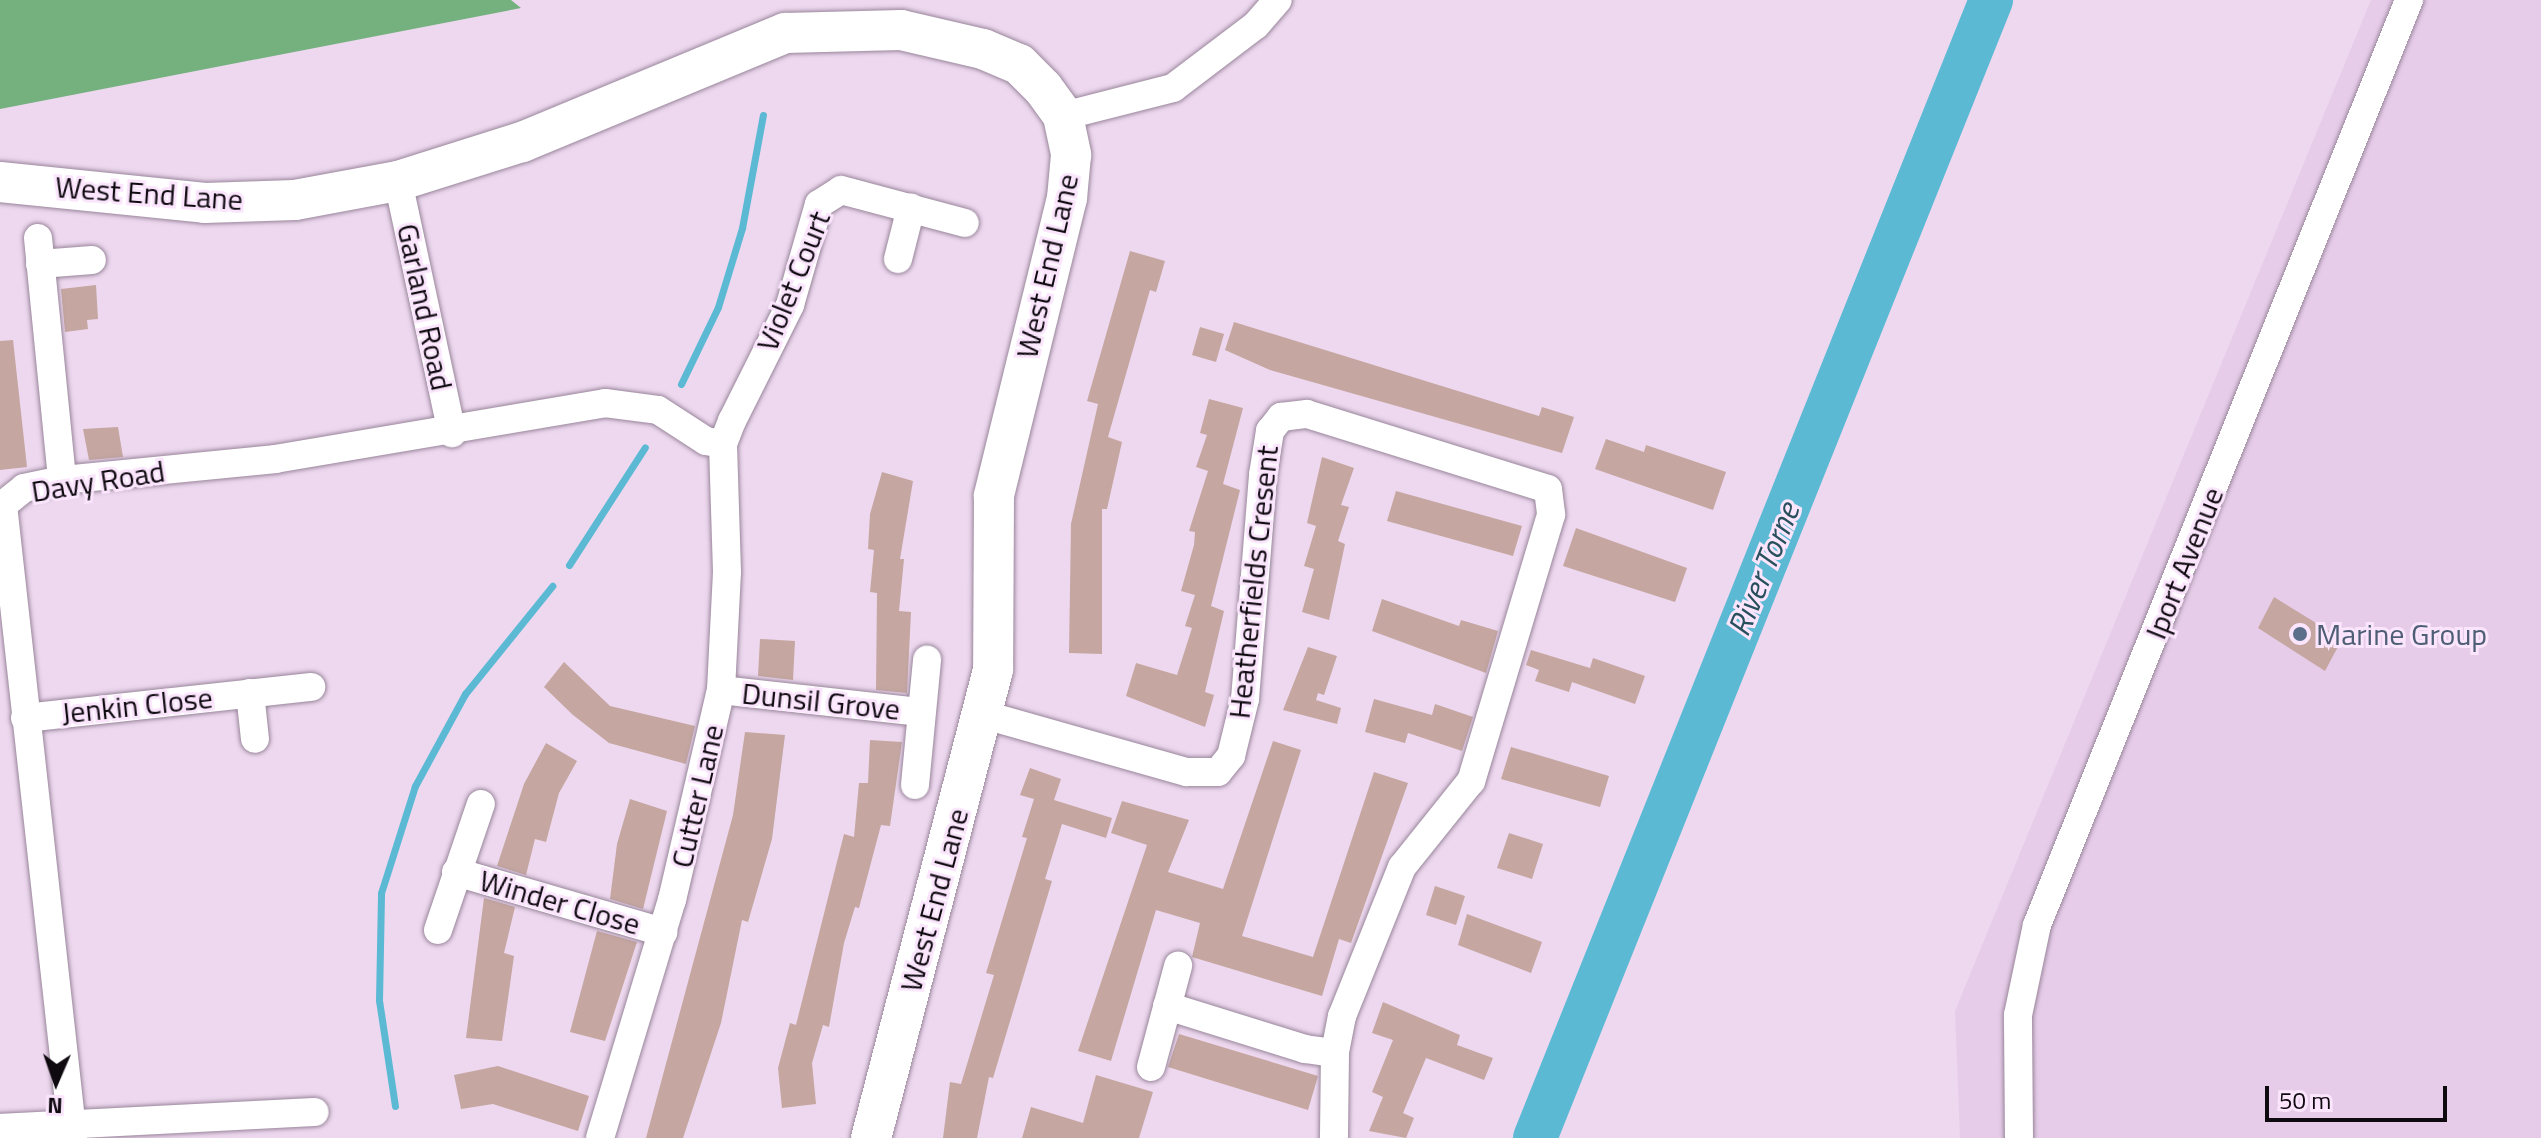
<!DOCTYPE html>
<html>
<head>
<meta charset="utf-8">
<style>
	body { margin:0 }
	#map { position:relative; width:2541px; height:1138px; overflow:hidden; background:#edd8ef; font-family:"Titillium Web",sans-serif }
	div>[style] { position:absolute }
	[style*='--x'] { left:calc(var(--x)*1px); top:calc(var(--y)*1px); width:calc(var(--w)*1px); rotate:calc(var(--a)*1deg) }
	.built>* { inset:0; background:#e6cce9 }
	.forest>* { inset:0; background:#75b17f }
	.stream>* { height:7px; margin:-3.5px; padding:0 3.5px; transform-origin:3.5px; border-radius:3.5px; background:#5cb9d4 }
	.river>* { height:44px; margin:-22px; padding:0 22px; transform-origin:22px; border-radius:22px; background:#5cb9d4 }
	.building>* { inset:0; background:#c5a6a0 }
	.roads { filter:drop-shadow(0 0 2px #99869b) drop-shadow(0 0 2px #99869b) }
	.street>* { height:28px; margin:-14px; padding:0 14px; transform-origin:14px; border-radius:14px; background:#fff }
	.secondary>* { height:40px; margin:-20px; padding:0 20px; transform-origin:20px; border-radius:20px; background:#fff }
	.dots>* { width:22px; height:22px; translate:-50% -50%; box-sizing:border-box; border:4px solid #fae5fc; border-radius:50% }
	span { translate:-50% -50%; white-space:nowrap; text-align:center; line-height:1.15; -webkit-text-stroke:6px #fae5fc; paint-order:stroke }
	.street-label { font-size:30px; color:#0f0910 }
	.service-label { font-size:30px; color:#4e5e75 }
	.left { translate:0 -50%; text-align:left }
	.water-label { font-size:32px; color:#27505c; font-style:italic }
	.north { position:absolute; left:16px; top:1042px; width:80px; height:80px; -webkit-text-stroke:6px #fae5fc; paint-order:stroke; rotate:182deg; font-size:22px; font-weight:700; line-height:32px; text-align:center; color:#0f0910 }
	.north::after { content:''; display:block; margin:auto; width:28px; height:36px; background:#0f0910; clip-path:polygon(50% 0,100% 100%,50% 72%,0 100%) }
	.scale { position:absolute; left:2265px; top:1086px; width:182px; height:36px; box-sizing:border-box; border:4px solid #0f0910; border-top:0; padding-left:10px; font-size:24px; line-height:28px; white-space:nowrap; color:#0f0910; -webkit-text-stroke:6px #fae5fc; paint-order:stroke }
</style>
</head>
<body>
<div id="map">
	<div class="built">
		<i style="clip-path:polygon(2371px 0,2541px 0,2541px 1138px,1960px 1138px,1955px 1011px)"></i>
	</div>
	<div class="forest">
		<i style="clip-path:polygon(0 0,511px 0,521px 8px,0 109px)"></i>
	</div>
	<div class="stream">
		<i style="--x:681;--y:384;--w:85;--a:-64.3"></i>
		<i style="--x:718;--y:307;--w:83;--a:-73.1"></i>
		<i style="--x:742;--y:228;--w:115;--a:-79.5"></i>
		<i style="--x:569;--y:565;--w:140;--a:-57.2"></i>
		<i style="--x:395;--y:1106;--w:107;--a:-98.6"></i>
		<i style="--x:379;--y:1000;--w:107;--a:-88.9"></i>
		<i style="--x:381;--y:893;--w:112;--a:-72.4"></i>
		<i style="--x:415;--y:786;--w:105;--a:-61.5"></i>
		<i style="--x:465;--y:694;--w:139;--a:-51.1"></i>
	</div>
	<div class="river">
		<i style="--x:1535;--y:1138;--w:1226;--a:-68.16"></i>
	</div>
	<div class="building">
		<i style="clip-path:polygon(1130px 251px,1165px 261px,1156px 292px,1150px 290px,1108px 437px,1122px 442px,1107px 509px,1102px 509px,1102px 654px,1069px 653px,1071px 524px,1098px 404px,1087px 401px)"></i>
		<i style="clip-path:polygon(96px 285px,98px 319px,87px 320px,88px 329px,65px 332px,61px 289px)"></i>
		<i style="clip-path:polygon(1234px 322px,1539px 416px,1542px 407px,1574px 417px,1562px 453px,1270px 370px,1225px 350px)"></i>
		<i style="clip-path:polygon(1200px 327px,1224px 334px,1216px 362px,1192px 355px)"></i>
		<i style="clip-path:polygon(13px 340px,27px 467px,0 470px,0 341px)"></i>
		<i style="clip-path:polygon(1209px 399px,1243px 408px,1223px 484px,1240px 490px,1211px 606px,1224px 611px,1205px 692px,1214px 695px,1205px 727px,1126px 696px,1136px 663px,1177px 675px,1192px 628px,1185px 626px,1195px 595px,1181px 591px,1194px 545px,1195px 532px,1189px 531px,1208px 471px,1196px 467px,1207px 435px,1200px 433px)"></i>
		<i style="clip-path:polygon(118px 427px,123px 457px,89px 460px,83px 429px)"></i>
		<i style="clip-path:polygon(1606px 439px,1644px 452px,1646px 445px,1726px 472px,1713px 510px,1595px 469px)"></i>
		<i style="clip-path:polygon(1322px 457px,1354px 468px,1341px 505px,1349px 507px,1338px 541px,1345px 544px,1329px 620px,1302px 612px,1314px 569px,1304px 566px,1316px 526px,1307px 523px)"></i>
		<i style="clip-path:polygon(882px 472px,913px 481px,900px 559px,904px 559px,899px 611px,911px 612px,907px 693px,876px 690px,877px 593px,870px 592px,874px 550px,868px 549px,870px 514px)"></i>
		<i style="clip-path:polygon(1396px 491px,1522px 526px,1513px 556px,1387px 521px)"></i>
		<i style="clip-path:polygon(1576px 528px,1687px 568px,1675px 602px,1563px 566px)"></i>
		<i style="clip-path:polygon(2274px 597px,2342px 639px,2325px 671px,2258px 628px)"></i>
		<i style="clip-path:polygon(1382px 599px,1459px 626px,1461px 620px,1498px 631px,1486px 673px,1372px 631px)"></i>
		<i style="clip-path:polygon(760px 639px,795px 641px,793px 680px,758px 676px)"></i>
		<i style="clip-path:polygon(1308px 647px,1337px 656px,1324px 695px,1318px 693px,1316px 700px,1341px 708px,1337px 724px,1283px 710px)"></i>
		<i style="clip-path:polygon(1531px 650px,1590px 668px,1593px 658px,1645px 676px,1635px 704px,1572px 682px,1569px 692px,1535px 681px,1539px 670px,1526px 665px)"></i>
		<i style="clip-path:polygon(564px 662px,610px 706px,695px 726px,686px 764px,609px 743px,573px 715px,544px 687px)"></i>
		<i style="clip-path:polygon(1374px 699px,1432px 715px,1435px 704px,1473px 717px,1462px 751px,1408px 733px,1405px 743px,1365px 732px)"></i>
		<i style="clip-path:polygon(745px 732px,785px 735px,772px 839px,748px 922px,742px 920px,721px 1023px,683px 1138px,646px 1138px,733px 815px)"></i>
		<i style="clip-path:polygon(870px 740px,902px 742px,890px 826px,881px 825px,859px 908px,855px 907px,844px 943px,829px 1027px,823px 1025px,812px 1063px,816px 1104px,782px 1108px,778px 1068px,790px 1023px,796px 1025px,844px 834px,854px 837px,859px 783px,868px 783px)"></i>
		<i style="clip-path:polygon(1273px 741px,1301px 750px,1242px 936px,1313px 957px,1374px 772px,1408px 783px,1351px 943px,1339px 939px,1322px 996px,1192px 957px,1200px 923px,1156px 910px,1111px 1061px,1078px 1051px,1147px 845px,1111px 833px,1122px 801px,1189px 820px,1168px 872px,1223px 889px)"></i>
		<i style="clip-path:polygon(546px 743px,577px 761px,559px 793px,546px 842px,535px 839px,526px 875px,497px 866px,524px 784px)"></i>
		<i style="clip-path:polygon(1511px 747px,1609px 776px,1600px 807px,1501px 779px)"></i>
		<i style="clip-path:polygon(1030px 768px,1061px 779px,1054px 800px,1112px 818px,1106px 838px,1062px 824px,1045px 879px,1052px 881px,993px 1078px,989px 1077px,977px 1138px,943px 1138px,950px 1082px,961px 1084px,994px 975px,986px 973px,1027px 838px,1022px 837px,1034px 799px,1020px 795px)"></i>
		<i style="clip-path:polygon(630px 799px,667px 811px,643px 909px,610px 899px,617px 844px)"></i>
		<i style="clip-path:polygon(1509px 833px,1543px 844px,1532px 879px,1497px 868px)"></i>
		<i style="clip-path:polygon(1435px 886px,1465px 896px,1456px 925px,1426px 915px)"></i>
		<i style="clip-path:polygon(484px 898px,515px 907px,504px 953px,514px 956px,502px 1041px,466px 1038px)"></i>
		<i style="clip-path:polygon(1467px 914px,1542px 942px,1531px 973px,1458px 945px)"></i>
		<i style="clip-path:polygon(597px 931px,637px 942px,605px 1041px,570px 1032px)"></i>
		<i style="clip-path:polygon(1383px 1002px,1460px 1035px,1457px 1045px,1493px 1058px,1484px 1080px,1426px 1058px,1403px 1113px,1414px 1118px,1406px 1138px,1369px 1131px,1383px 1097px,1372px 1092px,1393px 1040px,1372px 1033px)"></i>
		<i style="clip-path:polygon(1179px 1034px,1318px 1076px,1308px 1110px,1168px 1067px)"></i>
		<i style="clip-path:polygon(498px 1066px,589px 1096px,578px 1131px,493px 1104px,461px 1109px,454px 1075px)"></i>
		<i style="clip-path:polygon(1096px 1075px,1153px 1092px,1139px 1138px,1022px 1138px,1031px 1107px,1083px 1123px)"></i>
	</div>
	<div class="roads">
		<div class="street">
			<i style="--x:1063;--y:116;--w:114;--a:-14.3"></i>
			<i style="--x:1173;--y:88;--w:104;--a:-37.2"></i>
			<i style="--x:1256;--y:25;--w:33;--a:-49"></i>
			<i style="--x:398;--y:181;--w:258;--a:77.9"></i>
			<i style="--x:38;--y:238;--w:243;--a:84.3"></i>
			<i style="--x:898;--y:259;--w:53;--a:-75.7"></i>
			<i style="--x:40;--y:264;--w:52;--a:-4.4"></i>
			<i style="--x:721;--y:690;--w:201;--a:6.3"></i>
			<i style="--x:250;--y:693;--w:46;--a:83.8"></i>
			<i style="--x:985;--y:715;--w:210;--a:15.8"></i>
			<i style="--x:1187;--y:772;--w:31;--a:0"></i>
			<i style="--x:1218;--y:772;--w:21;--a:-51"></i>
			<i style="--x:1231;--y:756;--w:59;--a:-76.2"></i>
			<i style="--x:1245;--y:699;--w:225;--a:-85.4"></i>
			<i style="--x:1263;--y:475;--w:45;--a:-81"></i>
			<i style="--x:1270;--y:431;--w:18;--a:-52"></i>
			<i style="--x:1281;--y:417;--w:26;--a:-7"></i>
			<i style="--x:1307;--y:414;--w:252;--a:17.3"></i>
			<i style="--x:1548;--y:489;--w:26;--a:83"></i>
			<i style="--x:1551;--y:515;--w:278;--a:106.7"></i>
			<i style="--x:1471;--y:781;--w:110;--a:128.7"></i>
			<i style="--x:1402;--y:867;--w:161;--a:111.9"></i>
			<i style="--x:1342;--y:1016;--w:38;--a:101"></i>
			<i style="--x:1335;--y:1053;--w:85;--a:90.7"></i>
			<i style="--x:25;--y:718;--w:288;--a:-6.2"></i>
			<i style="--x:915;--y:785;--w:126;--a:-84.5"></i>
			<i style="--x:456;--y:872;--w:216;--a:16.2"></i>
			<i style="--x:438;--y:930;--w:133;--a:-71.2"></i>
			<i style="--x:1167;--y:1006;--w:145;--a:17.3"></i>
			<i style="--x:1305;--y:1049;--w:30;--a:8"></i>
			<i style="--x:1151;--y:1067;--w:105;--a:-75"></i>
			<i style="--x:0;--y:1128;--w:315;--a:-2.9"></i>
			<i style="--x:73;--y:1138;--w:637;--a:-96.31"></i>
			<i style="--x:3;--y:505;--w:27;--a:-39"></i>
			<i style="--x:24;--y:488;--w:39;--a:-12"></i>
			<i style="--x:62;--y:480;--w:214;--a:-5.6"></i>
			<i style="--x:275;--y:459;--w:335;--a:-9.6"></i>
			<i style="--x:605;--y:403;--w:53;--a:7.5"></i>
			<i style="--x:658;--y:410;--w:57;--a:32.9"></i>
			<i style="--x:706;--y:441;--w:17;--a:10"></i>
			<i style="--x:600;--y:1138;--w:249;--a:-73.2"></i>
			<i style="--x:672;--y:900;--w:216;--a:-76.9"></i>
			<i style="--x:721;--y:690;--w:118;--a:-87.1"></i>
			<i style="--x:727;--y:572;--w:128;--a:-91.8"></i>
			<i style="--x:723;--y:444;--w:25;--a:-69"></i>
			<i style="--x:732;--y:421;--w:130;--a:-63.4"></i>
			<i style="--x:790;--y:305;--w:105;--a:-74"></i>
			<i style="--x:819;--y:204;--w:26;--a:-32"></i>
			<i style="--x:841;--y:190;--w:128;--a:14.9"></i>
			<i style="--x:2019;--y:1138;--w:123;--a:-90.5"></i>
			<i style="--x:2018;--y:1015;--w:92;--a:-78.1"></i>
			<i style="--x:2037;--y:925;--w:997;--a:-68.09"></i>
		</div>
		<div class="secondary">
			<i style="--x:0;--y:182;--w:206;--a:5.8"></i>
			<i style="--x:205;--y:203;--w:90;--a:-1.9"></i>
			<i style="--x:295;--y:200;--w:105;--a:-10.5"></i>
			<i style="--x:398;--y:181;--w:130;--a:-17.5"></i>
			<i style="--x:522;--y:142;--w:285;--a:-22.5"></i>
			<i style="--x:785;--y:33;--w:116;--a:-1.5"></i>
			<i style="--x:901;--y:30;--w:84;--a:13"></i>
			<i style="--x:983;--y:49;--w:39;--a:23"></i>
			<i style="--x:1019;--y:64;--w:34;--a:45"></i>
			<i style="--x:1043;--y:88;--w:34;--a:54"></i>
			<i style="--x:1063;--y:116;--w:40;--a:78"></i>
			<i style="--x:1071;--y:155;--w:43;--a:95.3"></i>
			<i style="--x:1067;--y:198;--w:307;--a:103.8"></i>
			<i style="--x:994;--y:496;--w:174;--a:90.3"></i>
			<i style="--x:993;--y:670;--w:484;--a:104.6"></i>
		</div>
	</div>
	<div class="dots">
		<i style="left:2300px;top:634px;background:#5c6f8a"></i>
	</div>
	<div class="street-label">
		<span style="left:149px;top:193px;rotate:4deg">West End Lane</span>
		<span style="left:1047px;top:266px;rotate:-77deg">West End Lane</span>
		<span style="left:793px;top:281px;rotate:-68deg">Violet Court</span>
		<span style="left:425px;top:307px;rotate:78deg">Garland Road</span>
		<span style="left:98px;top:481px;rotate:-9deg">Davy Road</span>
		<span style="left:2184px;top:563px;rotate:-68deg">Iport Avenue</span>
		<span style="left:1253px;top:582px;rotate:-84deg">Heatherfields Cresent</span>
		<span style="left:821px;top:701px;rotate:6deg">Dunsil Grove</span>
		<span style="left:137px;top:705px;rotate:-6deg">Jenkin Close</span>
		<span style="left:697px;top:796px;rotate:-77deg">Cutter Lane</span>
		<span style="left:934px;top:900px;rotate:-75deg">West End Lane</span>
		<span style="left:560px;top:902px;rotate:16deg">Winder Close</span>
	</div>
	<div class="service-label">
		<span class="left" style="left:2316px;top:634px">Marine Group</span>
	</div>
	<div class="water-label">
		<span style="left:1763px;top:569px;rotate:-68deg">River Torne</span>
	</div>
	<div class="north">N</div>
	<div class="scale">50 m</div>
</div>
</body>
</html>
